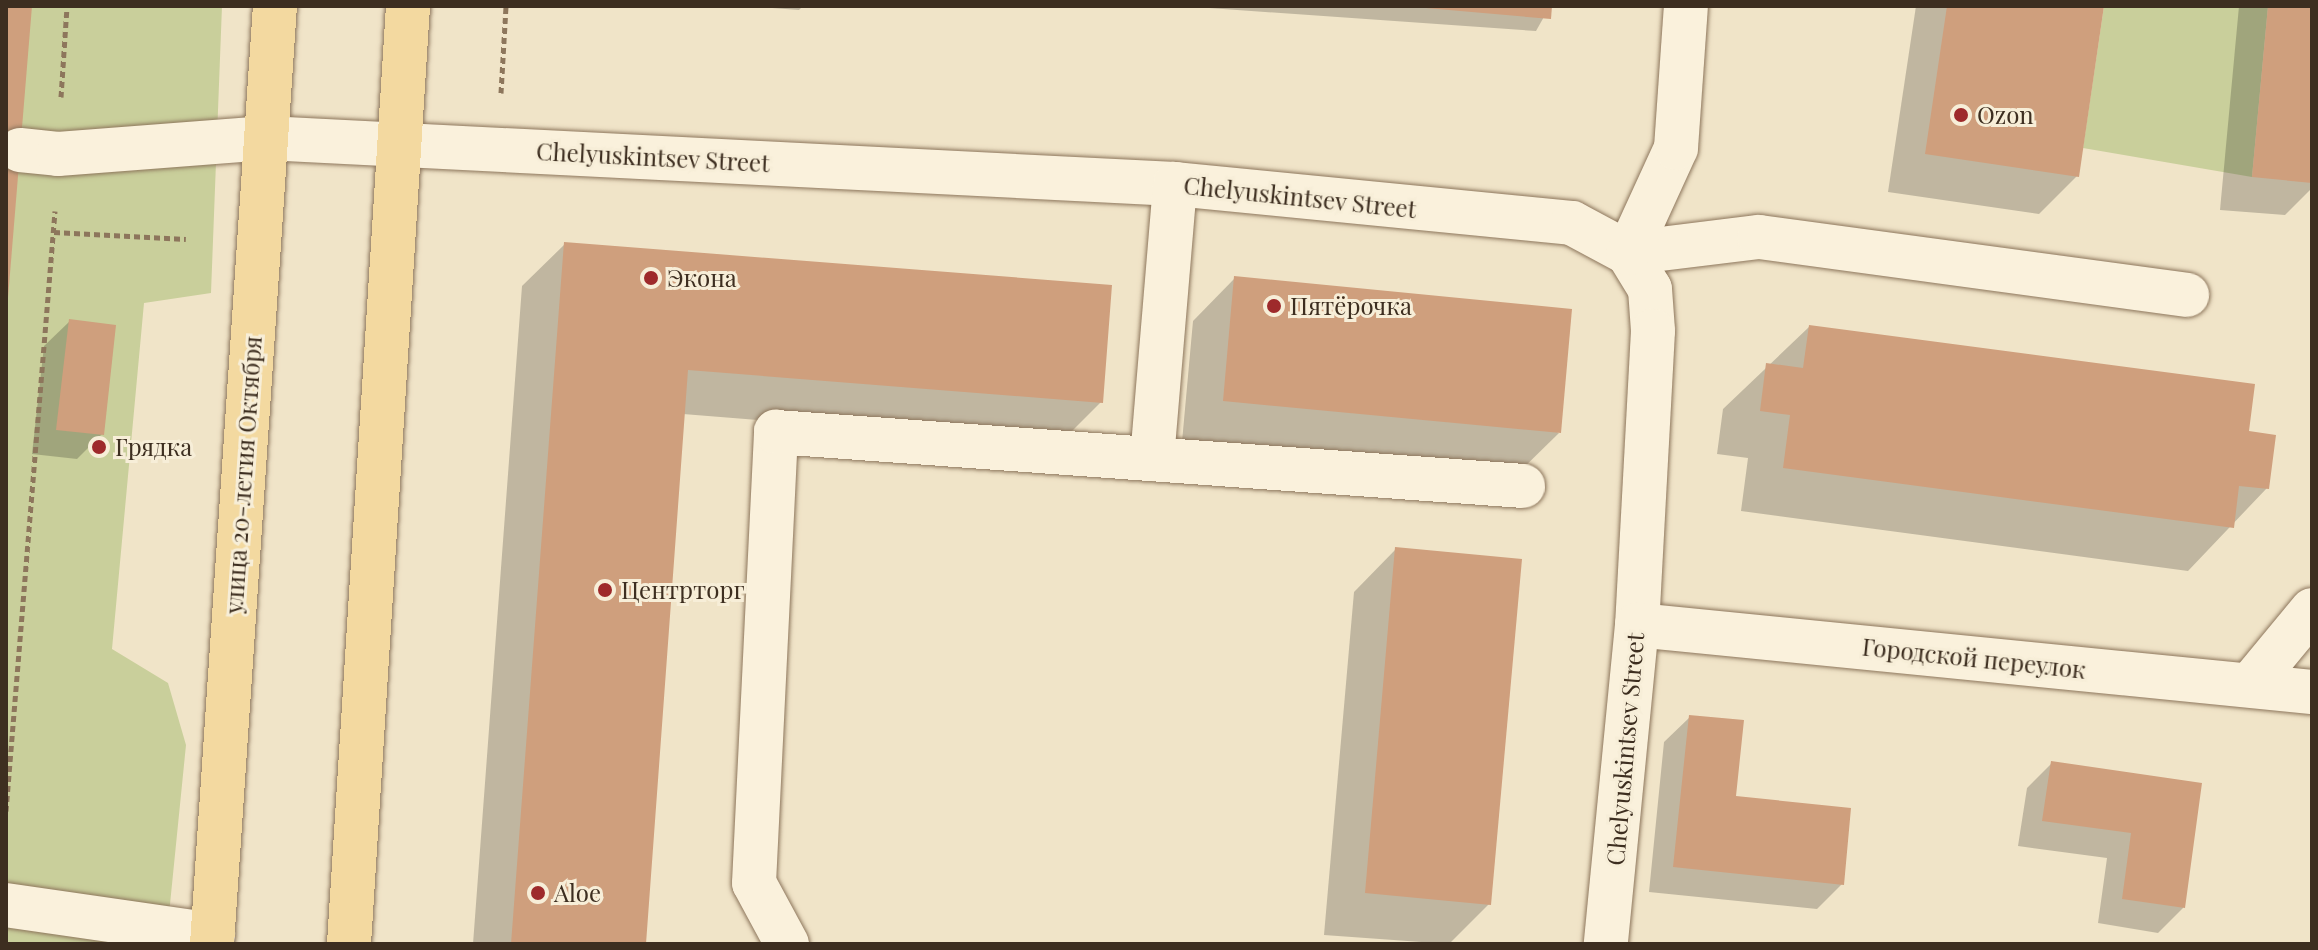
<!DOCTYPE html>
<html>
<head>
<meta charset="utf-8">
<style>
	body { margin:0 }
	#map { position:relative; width:2318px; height:950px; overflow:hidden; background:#f0e4c8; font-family:"Playfair Display",serif }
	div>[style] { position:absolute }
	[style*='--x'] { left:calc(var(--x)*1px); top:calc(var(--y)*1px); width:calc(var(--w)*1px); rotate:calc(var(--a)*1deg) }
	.green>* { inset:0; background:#c9cf9b }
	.shadow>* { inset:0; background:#0003 }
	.building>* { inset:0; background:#cf9f7d }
	.path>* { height:5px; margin-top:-2.5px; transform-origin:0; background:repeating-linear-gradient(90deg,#8d765c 0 6px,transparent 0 10px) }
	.roads { filter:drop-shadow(0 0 2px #8d765c) drop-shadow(0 0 2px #8d765c) }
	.minor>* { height:44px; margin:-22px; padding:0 22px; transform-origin:22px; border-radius:22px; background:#faf1dc }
	.major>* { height:44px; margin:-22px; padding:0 22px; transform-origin:22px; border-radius:22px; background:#f3d9a0 }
	.dots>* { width:22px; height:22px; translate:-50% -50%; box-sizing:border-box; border:4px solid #f7eed8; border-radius:50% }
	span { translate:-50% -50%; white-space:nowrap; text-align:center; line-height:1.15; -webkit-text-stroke:6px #f7eed8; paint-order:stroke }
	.poi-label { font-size:24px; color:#3d2e20 }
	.left { translate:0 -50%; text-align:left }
	.street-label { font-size:24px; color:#3d2e20 }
	.frame { position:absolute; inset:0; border:8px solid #3d2e20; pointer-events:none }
</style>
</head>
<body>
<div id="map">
	<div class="green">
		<i style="clip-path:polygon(31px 6px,222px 6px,211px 293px,144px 303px,112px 649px,168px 683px,186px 745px,166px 944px,6px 944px,6px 316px)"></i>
		<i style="clip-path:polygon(2104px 6px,2268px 6px,2252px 177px,2083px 148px)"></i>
	</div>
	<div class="shadow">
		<i style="clip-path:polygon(747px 6px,803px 6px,799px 10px)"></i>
		<i style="clip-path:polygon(1181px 6px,1550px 6px,1536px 31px)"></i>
		<i style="clip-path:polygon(1916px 6px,2102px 6px,2077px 176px,2039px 214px,1888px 192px)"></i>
		<i style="clip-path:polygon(2239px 6px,2312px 6px,2312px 188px,2285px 215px,2220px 210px)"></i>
		<i style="clip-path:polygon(565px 244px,1101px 402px,1059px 444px,683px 414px,644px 944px,473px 944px,522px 286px)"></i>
		<i style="clip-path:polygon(1235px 278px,1559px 433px,1516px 475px,1182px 442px,1193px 321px)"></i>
		<i style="clip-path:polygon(70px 321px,102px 434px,77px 459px,32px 454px,44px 346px)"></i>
		<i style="clip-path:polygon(1809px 327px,2247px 433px,2267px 488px,2188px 571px,1741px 511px,1748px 458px,1717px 454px,1723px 409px)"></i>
		<i style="clip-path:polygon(1396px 549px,1489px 904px,1449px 944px,1324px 935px,1354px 592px)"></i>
		<i style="clip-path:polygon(1690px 717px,1734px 798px,1842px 884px,1817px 909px,1649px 892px,1664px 742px)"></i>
		<i style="clip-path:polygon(2052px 763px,2200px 785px,2183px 908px,2158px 933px,2098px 923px,2107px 858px,2018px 846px,2027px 788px)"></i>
	</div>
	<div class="building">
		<i style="clip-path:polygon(6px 6px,32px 6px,8px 298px,6px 298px)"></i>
		<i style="clip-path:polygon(1403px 6px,1552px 6px,1551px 19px)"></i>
		<i style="clip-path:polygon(1947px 6px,2104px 6px,2079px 177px,1925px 154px)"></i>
		<i style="clip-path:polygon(2268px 6px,2312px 6px,2312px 183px,2252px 177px)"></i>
		<i style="clip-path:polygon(564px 242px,1112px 285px,1103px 403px,688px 370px,646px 944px,511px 944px)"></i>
		<i style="clip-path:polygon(1234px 276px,1572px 309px,1561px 433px,1223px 401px)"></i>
		<i style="clip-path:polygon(69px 319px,116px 325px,104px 435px,56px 430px)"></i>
		<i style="clip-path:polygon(1809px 325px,2255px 384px,2249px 431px,2276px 435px,2269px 489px,2239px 486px,2234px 528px,1783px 468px,1790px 415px,1760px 411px,1766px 363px,1803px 368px)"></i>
		<i style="clip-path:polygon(1395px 547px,1522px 559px,1491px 905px,1365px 893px)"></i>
		<i style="clip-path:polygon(1689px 715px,1744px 720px,1736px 796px,1851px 808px,1844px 885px,1673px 867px)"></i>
		<i style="clip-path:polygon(2051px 761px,2202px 783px,2185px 908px,2122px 899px,2131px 833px,2042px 821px)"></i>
	</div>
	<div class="path">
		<i style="--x:501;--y:93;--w:87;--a:-86.7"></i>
		<i style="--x:61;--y:97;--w:91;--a:-86.2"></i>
		<i style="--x:54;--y:232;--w:132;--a:3"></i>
		<i style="--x:6;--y:811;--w:602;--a:-85.33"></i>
	</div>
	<div class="roads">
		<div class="minor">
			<i style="--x:20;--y:150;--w:38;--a:6"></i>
			<i style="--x:58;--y:154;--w:209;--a:-4.4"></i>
			<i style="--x:266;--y:138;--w:910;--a:2.9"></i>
			<i style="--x:1175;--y:184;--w:399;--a:5.6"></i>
			<i style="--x:1572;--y:223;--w:64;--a:28.2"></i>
			<i style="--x:1628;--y:253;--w:42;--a:58.6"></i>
			<i style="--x:1650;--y:289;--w:42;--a:85.9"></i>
			<i style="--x:1653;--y:331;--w:294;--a:93.1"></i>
			<i style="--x:1637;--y:625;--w:321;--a:95.6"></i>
			<i style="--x:1628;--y:253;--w:132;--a:-7"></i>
			<i style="--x:1759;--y:237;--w:432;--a:7.7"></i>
			<i style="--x:1628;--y:253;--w:115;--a:-65.4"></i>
			<i style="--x:1676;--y:148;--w:142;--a:-86"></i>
			<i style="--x:1152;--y:459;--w:276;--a:-85.2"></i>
			<i style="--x:1637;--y:625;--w:678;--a:5.67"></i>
			<i style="--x:2250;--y:685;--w:97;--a:-50.4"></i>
			<i style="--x:6;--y:905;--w:209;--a:8.2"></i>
			<i style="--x:787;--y:944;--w:69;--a:-118.4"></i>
			<i style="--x:754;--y:883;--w:452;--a:-87.2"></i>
			<i style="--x:776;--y:432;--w:749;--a:4.13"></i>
		</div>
		<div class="major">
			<i style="--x:212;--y:944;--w:940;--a:-86.16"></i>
			<i style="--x:349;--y:944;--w:940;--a:-86.4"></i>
		</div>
	</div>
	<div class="dots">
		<i style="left:1961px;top:115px;background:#9e2a2b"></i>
		<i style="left:651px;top:278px;background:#9e2a2b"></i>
		<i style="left:1274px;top:306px;background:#9e2a2b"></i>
		<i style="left:99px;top:447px;background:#9e2a2b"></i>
		<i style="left:605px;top:590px;background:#9e2a2b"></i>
		<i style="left:538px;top:893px;background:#9e2a2b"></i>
	</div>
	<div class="poi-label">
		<span class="left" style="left:1977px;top:115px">Ozon</span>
		<span class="left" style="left:667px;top:278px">Экона</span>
		<span class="left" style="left:1290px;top:306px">Пятёрочка</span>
		<span class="left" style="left:115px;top:447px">Грядка</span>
		<span class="left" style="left:621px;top:590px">Центрторг</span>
		<span class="left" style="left:554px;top:893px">Aloe</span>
	</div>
	<div class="street-label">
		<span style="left:653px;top:157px;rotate:3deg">Chelyuskintsev Street</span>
		<span style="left:1300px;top:197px;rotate:6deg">Chelyuskintsev Street</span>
		<span style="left:243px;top:475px;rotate:-86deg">улица 20-летия Октября</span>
		<span style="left:1974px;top:658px;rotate:6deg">Городской переулок</span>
		<span style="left:1625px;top:749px;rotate:-85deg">Chelyuskintsev Street</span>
	</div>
	<div class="frame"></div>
</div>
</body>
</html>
